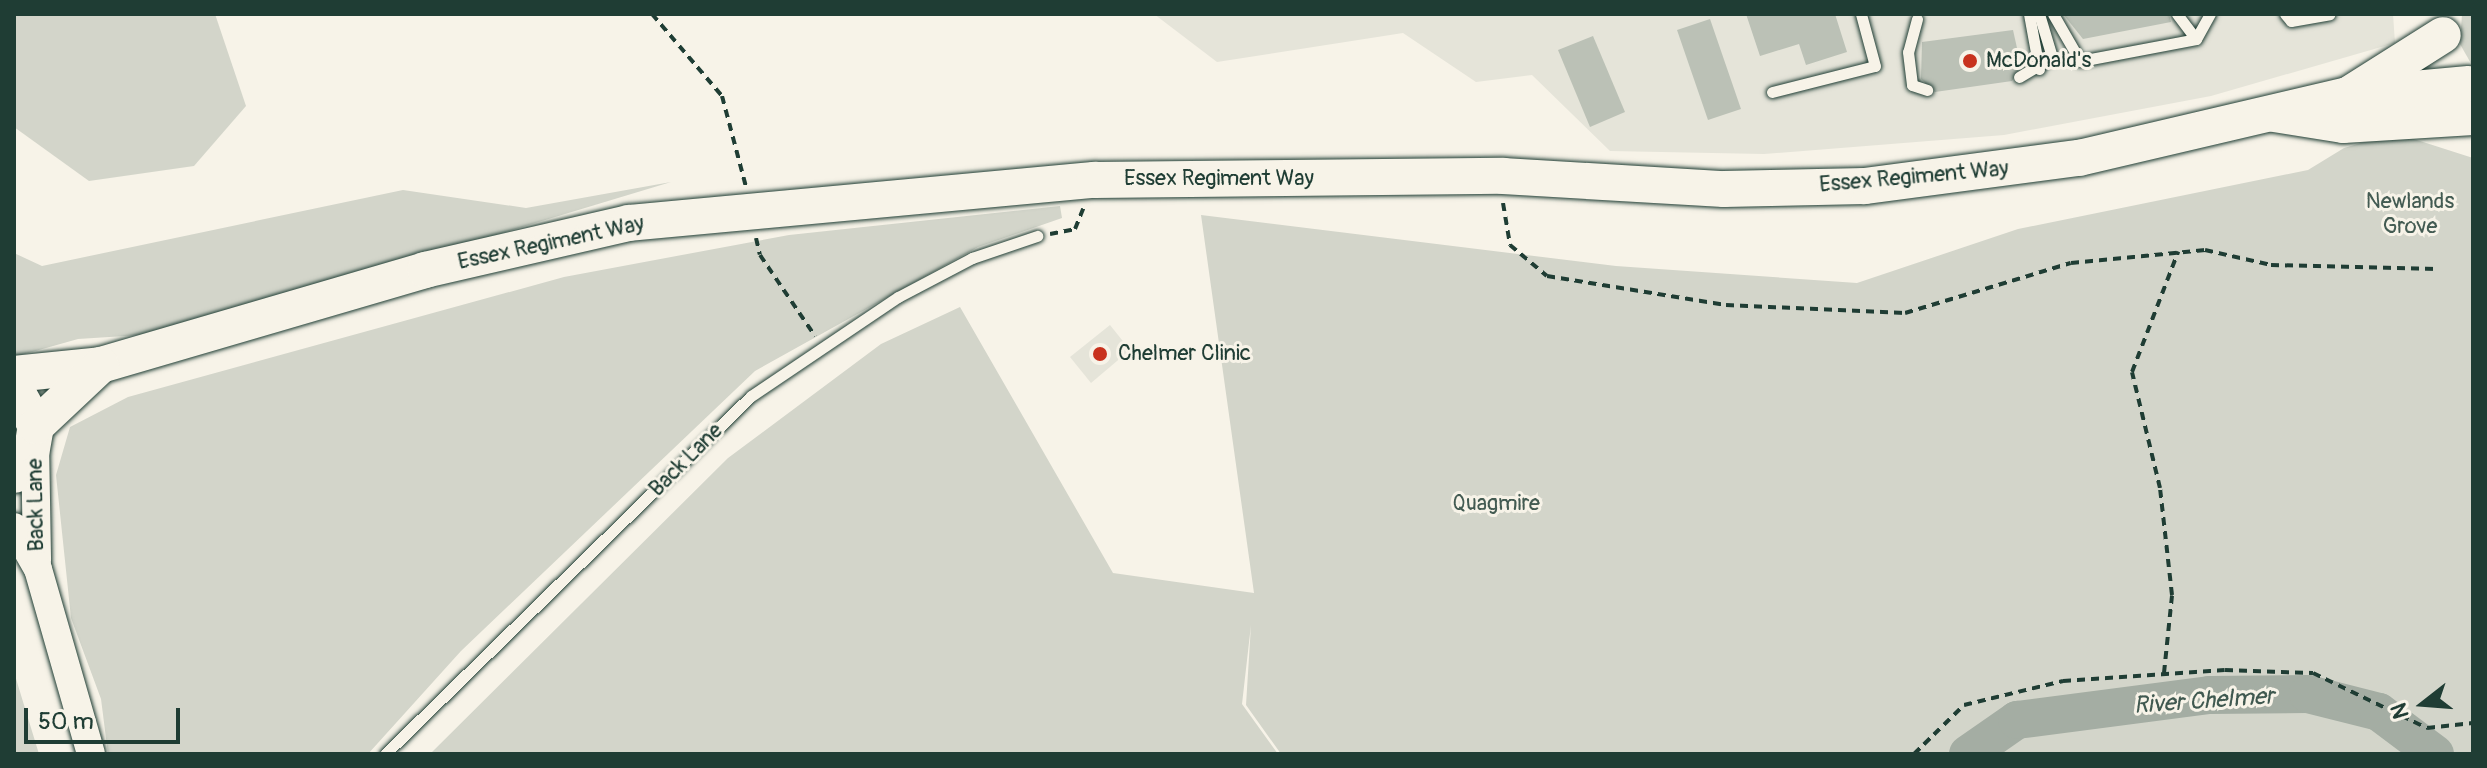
<!DOCTYPE html>
<html>
<head>
<meta charset="utf-8">
<style>
	body { margin:0 }
	#map { position:relative; width:2487px; height:768px; overflow:hidden; background:#f7f3e8; font-family:Pangolin,sans-serif }
	div>[style] { position:absolute }
	[style*='--x'] { left:calc(var(--x)*1px); top:calc(var(--y)*1px); width:calc(var(--w)*1px); rotate:calc(var(--a)*1deg) }
	.built>* { inset:0; background:#e5e4d9 }
	.green>* { inset:0; background:#d3d5ca }
	.river>* { height:38px; margin:-19px; padding:0 19px; transform-origin:19px; border-radius:19px; background:#a4ada3 }
	.building>* { inset:0; background:#bbc1b6 }
	.path>* { height:4px; margin-top:-2px; transform-origin:0; background:repeating-linear-gradient(90deg,#1f3d34 0 8px,transparent 0 14px) }
	.roads { filter:drop-shadow(0 0 2px #1f3d34) drop-shadow(0 0 2px #1f3d34) }
	.service>* { height:11px; margin:-5.5px; padding:0 5.5px; transform-origin:5.5px; border-radius:5.5px; background:#f7f3e8 }
	.tertiary>* { height:28px; margin:-14px; padding:0 14px; transform-origin:14px; border-radius:14px; background:#f7f3e8 }
	.primary>* { height:34px; margin:-17px; padding:0 17px; transform-origin:17px; border-radius:17px; background:#f7f3e8 }
	.trunk>* { height:36px; margin:-18px; padding:0 18px; transform-origin:18px; border-radius:18px; background:#f7f3e8 }
	.dots>* { width:22px; height:22px; translate:-50% -50%; box-sizing:border-box; border:4px solid #f7f3e8; border-radius:50% }
	span { translate:-50% -50%; white-space:nowrap; text-align:center; line-height:1.15; -webkit-text-stroke:6px #f7f3e8; paint-order:stroke }
	.poi-label { font-size:22px; color:#1f3d34 }
	.left { translate:0 -50%; text-align:left }
	.street-label { font-size:22px; color:#1f3d34 }
	.park-label { font-size:22px; color:#435b52 }
	.water-label { font-size:24px; color:#405950; font-style:italic }
	.frame { position:absolute; inset:0; border:16px solid #1f3d34; pointer-events:none }
	.north { position:absolute; left:2383px; top:664px; width:80px; height:80px; -webkit-text-stroke:6px #f7f3e8; paint-order:stroke; rotate:253deg; font-size:22px; font-weight:700; line-height:32px; text-align:center; color:#1f3d34 }
	.north::after { content:''; display:block; margin:auto; width:28px; height:36px; background:#1f3d34; clip-path:polygon(50% 0,100% 100%,50% 72%,0 100%) }
	.scale { position:absolute; left:24px; top:708px; width:156px; height:36px; box-sizing:border-box; border:4px solid #1f3d34; border-top:0; padding-left:10px; font-size:24px; line-height:28px; white-space:nowrap; color:#1f3d34; -webkit-text-stroke:6px #f7f3e8; paint-order:stroke }
</style>
</head>
<body>
<div id="map">
	<div class="built">
		<i style="clip-path:polygon(1154px 14px,2393px 14px,2395px 43px,2211px 96px,2004px 135px,1764px 154px,1610px 151px,1532px 75px,1476px 82px,1403px 33px,1217px 62px)"></i>
		<i style="clip-path:polygon(1110px 325px,1130px 350px,1091px 383px,1070px 357px)"></i>
	</div>
	<div class="green">
		<i style="clip-path:polygon(14px 14px,215px 14px,246px 106px,194px 166px,89px 181px,14px 127px)"></i>
		<i style="clip-path:polygon(2462px 14px,2473px 14px,2473px 67px,2460px 44px)"></i>
		<i style="clip-path:polygon(2395px 133px,2473px 158px,2473px 754px,1281px 754px,1246px 705px,1251px 625px,1242px 704px,1278px 754px,430px 754px,728px 458px,881px 344px,960px 307px,1113px 573px,1254px 593px,1201px 215px,1616px 266px,1857px 283px,2018px 229px,2308px 170px,2344px 148px)"></i>
		<i style="clip-path:polygon(671px 182px,172px 333px,78px 339px,14px 357px,14px 253px,42px 266px,403px 190px,526px 208px)"></i>
		<i style="clip-path:polygon(1060px 206px,1062px 218px,978px 247px,755px 371px,461px 651px,368px 754px,108px 754px,101px 699px,71px 618px,56px 475px,70px 427px,128px 397px,564px 277px,789px 235px)"></i>
		<i style="clip-path:polygon(14px 672px,24px 705px,39px 754px,14px 754px)"></i>
	</div>
	<div class="river">
		<i style="--x:1968;--y:754;--w:60;--a:-34.8"></i>
		<i style="--x:2017;--y:720;--w:194;--a:-7.4"></i>
		<i style="--x:2209;--y:695;--w:99;--a:-0.6"></i>
		<i style="--x:2308;--y:694;--w:73;--a:14.2"></i>
		<i style="--x:2379;--y:712;--w:70;--a:36.9"></i>
	</div>
	<div class="building">
		<i style="clip-path:polygon(1746px 14px,1835px 14px,1847px 52px,1806px 65px,1799px 44px,1760px 56px)"></i>
		<i style="clip-path:polygon(2063px 14px,2169px 14px,2171px 22px,2083px 39px)"></i>
		<i style="clip-path:polygon(1710px 19px,1741px 109px,1708px 120px,1677px 30px)"></i>
		<i style="clip-path:polygon(2013px 30px,2021px 66px,2012px 81px,1935px 92px,1921px 79px,1922px 42px)"></i>
		<i style="clip-path:polygon(1593px 36px,1625px 112px,1590px 127px,1558px 50px)"></i>
	</div>
	<div class="path">
		<i style="--x:652;--y:14;--w:108;--a:49.5"></i>
		<i style="--x:722;--y:96;--w:94;--a:75.2"></i>
		<i style="--x:1503;--y:203;--w:43;--a:80.5"></i>
		<i style="--x:1510;--y:245;--w:48;--a:40"></i>
		<i style="--x:1547;--y:276;--w:181;--a:9.2"></i>
		<i style="--x:1726;--y:305;--w:179;--a:2.6"></i>
		<i style="--x:1905;--y:313;--w:173;--a:-16.8"></i>
		<i style="--x:2071;--y:263;--w:135;--a:-5.5"></i>
		<i style="--x:2205;--y:250;--w:68;--a:12.8"></i>
		<i style="--x:2271;--y:265;--w:166;--a:1.4"></i>
		<i style="--x:1050;--y:234;--w:25;--a:-11"></i>
		<i style="--x:1075;--y:229;--w:22;--a:-68"></i>
		<i style="--x:756;--y:238;--w:17;--a:77"></i>
		<i style="--x:760;--y:255;--w:98;--a:55.8"></i>
		<i style="--x:2164;--y:673;--w:78;--a:-84.1"></i>
		<i style="--x:2172;--y:595;--w:108;--a:-96.4"></i>
		<i style="--x:2160;--y:488;--w:119;--a:-103.6"></i>
		<i style="--x:2132;--y:372;--w:129;--a:-69"></i>
		<i style="--x:1914;--y:754;--w:70;--a:-44.4"></i>
		<i style="--x:1964;--y:705;--w:102;--a:-13.6"></i>
		<i style="--x:2063;--y:681;--w:162;--a:-3.9"></i>
		<i style="--x:2225;--y:670;--w:88;--a:2"></i>
		<i style="--x:2313;--y:673;--w:127;--a:25.8"></i>
		<i style="--x:2427;--y:728;--w:46;--a:-6.2"></i>
	</div>
	<div class="roads">
		<div class="service">
			<i style="--x:2029;--y:14;--w:56;--a:79.7"></i>
			<i style="--x:2053;--y:14;--w:54;--a:60.1"></i>
			<i style="--x:2080;--y:61;--w:118;--a:-10.7"></i>
			<i style="--x:2196;--y:39;--w:29;--a:-61"></i>
			<i style="--x:2177;--y:14;--w:31;--a:53"></i>
			<i style="--x:2285;--y:14;--w:9;--a:49"></i>
			<i style="--x:2291;--y:21;--w:39;--a:-10"></i>
			<i style="--x:1917;--y:19;--w:34;--a:105"></i>
			<i style="--x:1908;--y:52;--w:33;--a:83"></i>
			<i style="--x:1912;--y:85;--w:16;--a:18"></i>
			<i style="--x:2019;--y:77;--w:39;--a:-31"></i>
			<i style="--x:2052;--y:57;--w:45;--a:-106.8"></i>
			<i style="--x:1772;--y:92;--w:106;--a:-14.2"></i>
			<i style="--x:1875;--y:66;--w:54;--a:-105.1"></i>
			<i style="--x:385;--y:754;--w:512;--a:-44.37"></i>
			<i style="--x:751;--y:396;--w:177;--a:-34"></i>
			<i style="--x:898;--y:297;--w:84;--a:-27.8"></i>
			<i style="--x:972;--y:258;--w:69;--a:-18.7"></i>
		</div>
		<div class="tertiary">
			<i style="--x:35;--y:442;--w:118;--a:89"></i>
			<i style="--x:14;--y:527;--w:48;--a:60.3"></i>
			<i style="--x:38;--y:569;--w:192;--a:74"></i>
		</div>
		<div class="primary">
			<i style="--x:2274;--y:115;--w:70;--a:9.1"></i>
			<i style="--x:2343;--y:126;--w:130;--a:-3.5"></i>
		</div>
		<div class="trunk">
			<i style="--x:2348;--y:95;--w:112;--a:-32.3"></i>
			<i style="--x:14;--y:374;--w:87;--a:-5.9"></i>
			<i style="--x:101;--y:365;--w:338;--a:-16.3"></i>
			<i style="--x:425;--y:270;--w:209;--a:-13"></i>
			<i style="--x:629;--y:223;--w:467;--a:-5.3"></i>
			<i style="--x:1094;--y:180;--w:409;--a:-0.6"></i>
			<i style="--x:1503;--y:176;--w:221;--a:3.4"></i>
			<i style="--x:1724;--y:189;--w:141;--a:-1.2"></i>
			<i style="--x:1865;--y:186;--w:216;--a:-7.5"></i>
			<i style="--x:2079;--y:158;--w:276;--a:-13.2"></i>
			<i style="--x:2348;--y:95;--w:121;--a:-5.2"></i>
			<i style="--x:14;--y:386;--w:46;--a:61.2"></i>
			<i style="--x:36;--y:426;--w:29;--a:100"></i>
			<i style="--x:31;--y:455;--w:26;--a:130"></i>
			<i style="--x:36;--y:426;--w:89;--a:-43.2"></i>
		</div>
	</div>
	<div class="dots">
		<i style="left:1970px;top:61px;background:#c8321e"></i>
		<i style="left:1100px;top:354px;background:#c8321e"></i>
	</div>
	<div class="poi-label">
		<span class="left" style="left:1986px;top:61px">McDonald's</span>
		<span class="left" style="left:1118px;top:354px">Chelmer Clinic</span>
	</div>
	<div class="street-label">
		<span style="left:1914px;top:177px;rotate:-5deg">Essex Regiment Way</span>
		<span style="left:1219px;top:179px">Essex Regiment Way</span>
		<span style="left:551px;top:243px;rotate:-12deg">Essex Regiment Way</span>
		<span style="left:686px;top:460px;rotate:-45deg">Back Lane</span>
		<span style="left:36px;top:505px;rotate:-91deg">Back Lane</span>
	</div>
	<div class="park-label">
		<span style="left:2410px;top:214px">Newlands<br>Grove</span>
		<span style="left:1496px;top:504px">Quagmire</span>
	</div>
	<div class="water-label">
		<span style="left:2204px;top:701px;rotate:-4deg">River Chelmer</span>
	</div>
	<div class="frame"></div>
	<div class="north">N</div>
	<div class="scale">50 m</div>
</div>
</body>
</html>
